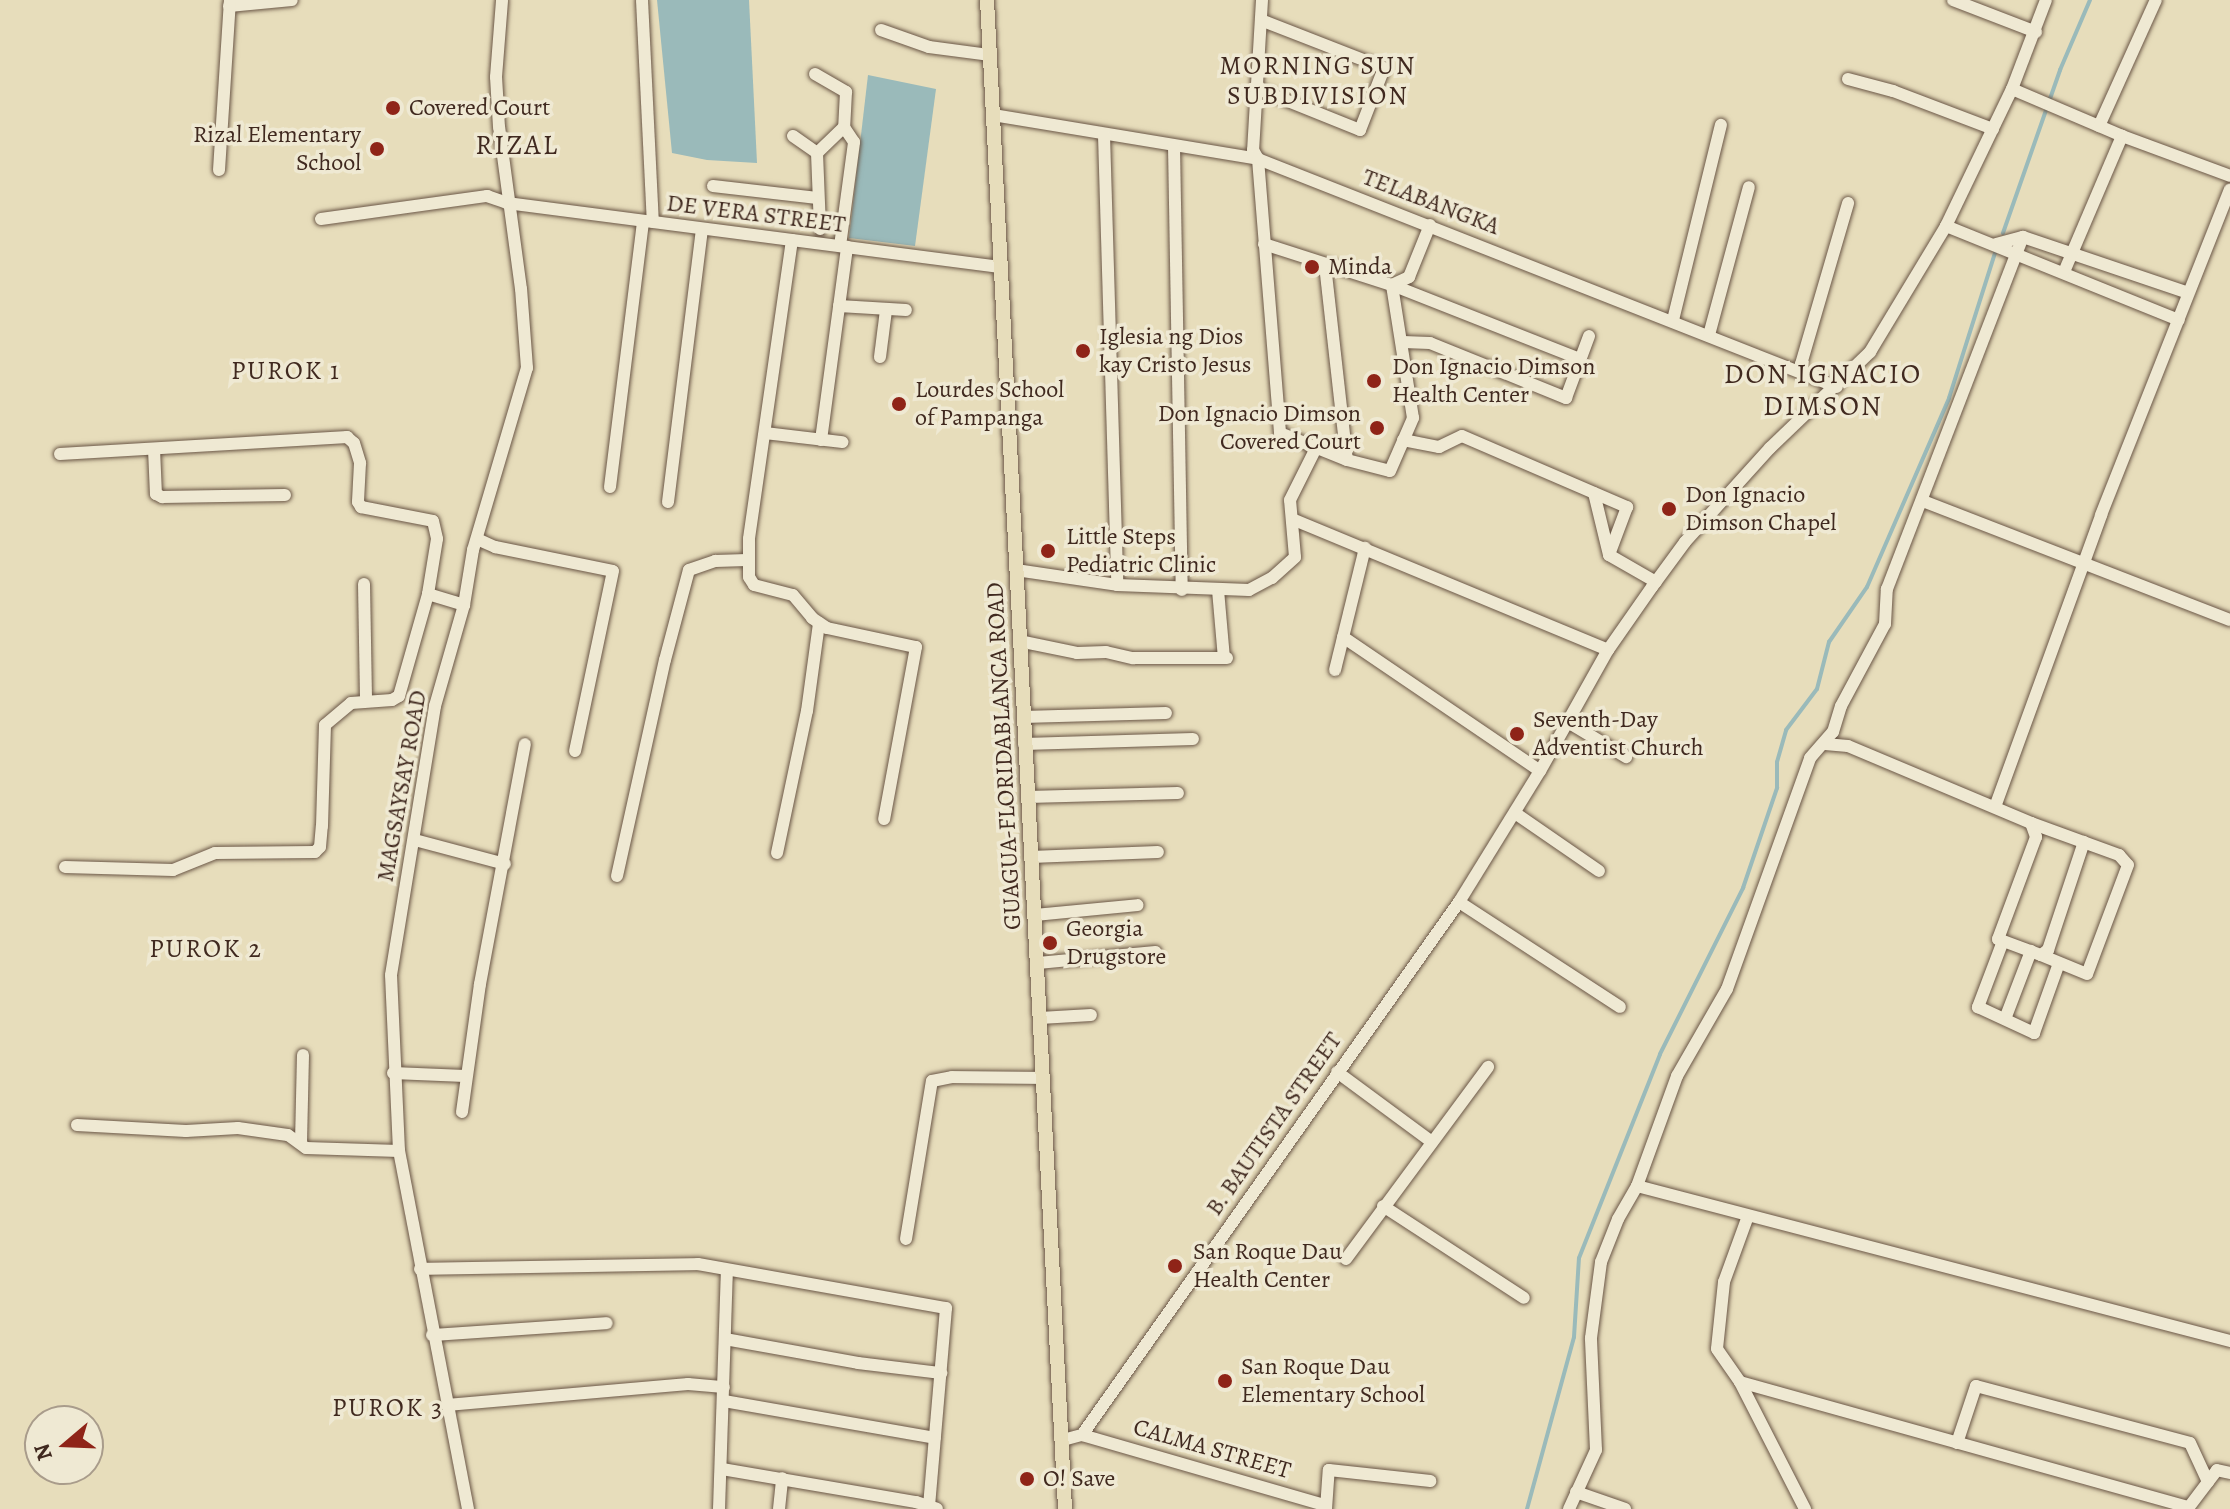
<!DOCTYPE html>
<html>
<head>
<meta charset="utf-8">
<style>
	body { margin:0 }
	#map { position:relative; width:2230px; height:1509px; overflow:hidden; background:#e7ddbb; font-family:Alegreya,serif }
	div>[style] { position:absolute }
	[style*='--x'] { left:calc(var(--x)*1px); top:calc(var(--y)*1px); width:calc(var(--w)*1px); rotate:calc(var(--a)*1deg) }
	.water>* { inset:0; background:#9ababa }
	.stream>* { height:4px; margin:-2px; padding:0 2px; transform-origin:2px; border-radius:2px; background:#9ababa }
	.roads { filter:drop-shadow(0 0 2px #6a5646) drop-shadow(0 0 2px #6a5646) }
	.minor>* { height:12px; margin:-6px; padding:0 6px; transform-origin:6px; border-radius:6px; background:#efe9d3 }
	.major>* { height:14px; margin:-7px; padding:0 7px; transform-origin:7px; border-radius:7px; background:#e7ddbb }
	.dots>* { width:22px; height:22px; translate:-50% -50%; box-sizing:border-box; border:4px solid #efe9d3; border-radius:50% }
	span { translate:-50% -50%; white-space:nowrap; text-align:center; line-height:1.15; -webkit-text-stroke:7px #efe9d3; paint-order:stroke }
	.poi-label { font-size:24px; color:#40291f }
	.left { translate:0 -50%; text-align:left }
	.right { translate:-100% -50%; text-align:right }
	.street-label { font-size:24px; color:#40291f }
	.neighbourhood-label { font-size:26px; color:#40291f; letter-spacing:2px }
	.quarter-label { font-size:28px; color:#40291f; letter-spacing:2px }
	.north { position:absolute; left:24px; top:1405px; width:80px; height:80px; box-sizing:border-box; background:#efe9d3; border:2px solid #a99c8b; border-radius:50%; rotate:251deg; font-size:22px; font-weight:700; line-height:32px; text-align:center; color:#40291f }
	.north::after { content:''; display:block; margin:auto; width:28px; height:36px; background:#8f2418; clip-path:polygon(50% 0,100% 100%,50% 72%,0 100%) }
</style>
</head>
<body>
<div id="map">
	<div class="water">
		<i style="clip-path:polygon(657px 0,749px 0,757px 163px,707px 160px,672px 153px)"></i>
		<i style="clip-path:polygon(868px 75px,936px 89px,915px 246px,849px 238px)"></i>
	</div>
	<div class="stream">
		<i style="--x:2003;--y:233;--w:173;--a:-70.7"></i>
		<i style="--x:2060;--y:70;--w:76;--a:-66.8"></i>
		<i style="--x:1527;--y:1509;--w:178;--a:-74.7"></i>
		<i style="--x:1574;--y:1337;--w:79;--a:-86.4"></i>
		<i style="--x:1579;--y:1258;--w:219;--a:-68.3"></i>
		<i style="--x:1660;--y:1054;--w:186;--a:-63.4"></i>
		<i style="--x:1743;--y:888;--w:106;--a:-71.2"></i>
		<i style="--x:1777;--y:788;--w:26;--a:-90"></i>
		<i style="--x:1777;--y:762;--w:33;--a:-74"></i>
		<i style="--x:1786;--y:730;--w:51;--a:-52.9"></i>
		<i style="--x:1817;--y:689;--w:49;--a:-75.7"></i>
		<i style="--x:1829;--y:642;--w:67;--a:-55.4"></i>
		<i style="--x:1867;--y:587;--w:206;--a:-66.5"></i>
		<i style="--x:1949;--y:398;--w:155;--a:-72.4"></i>
	</div>
	<div class="roads">
		<div class="minor">
			<i style="--x:642;--y:0;--w:222;--a:87.2"></i>
			<i style="--x:1262;--y:0;--w:150;--a:93.4"></i>
			<i style="--x:1253;--y:150;--w:10;--a:61"></i>
			<i style="--x:1258;--y:159;--w:275;--a:85.4"></i>
			<i style="--x:1280;--y:433;--w:72;--a:21.9"></i>
			<i style="--x:1347;--y:460;--w:44;--a:14.3"></i>
			<i style="--x:1390;--y:471;--w:58;--a:-66.5"></i>
			<i style="--x:1413;--y:418;--w:135;--a:-99"></i>
			<i style="--x:1392;--y:285;--w:19;--a:-25"></i>
			<i style="--x:1409;--y:277;--w:56;--a:-68"></i>
			<i style="--x:1953;--y:0;--w:89;--a:21.1"></i>
			<i style="--x:229;--y:6;--w:63;--a:-5.4"></i>
			<i style="--x:881;--y:30;--w:51;--a:19.5"></i>
			<i style="--x:929;--y:47;--w:62;--a:7.5"></i>
			<i style="--x:815;--y:74;--w:36;--a:30"></i>
			<i style="--x:846;--y:92;--w:35;--a:93"></i>
			<i style="--x:844;--y:127;--w:37;--a:136"></i>
			<i style="--x:1848;--y:79;--w:47;--a:14.9"></i>
			<i style="--x:1893;--y:91;--w:107;--a:20.8"></i>
			<i style="--x:1258;--y:89;--w:110;--a:21.9"></i>
			<i style="--x:1360;--y:130;--w:66;--a:-68.8"></i>
			<i style="--x:1384;--y:68;--w:132;--a:-158.7"></i>
			<i style="--x:2012;--y:89;--w:120;--a:23.1"></i>
			<i style="--x:2122;--y:136;--w:115;--a:20.3"></i>
			<i style="--x:993;--y:115;--w:269;--a:9.4"></i>
			<i style="--x:1258;--y:159;--w:622;--a:21.49"></i>
			<i style="--x:2099;--y:126;--w:138;--a:-65.7"></i>
			<i style="--x:1104;--y:135;--w:450;--a:88.3"></i>
			<i style="--x:793;--y:136;--w:29;--a:35"></i>
			<i style="--x:817;--y:153;--w:76;--a:87.7"></i>
			<i style="--x:1174;--y:146;--w:444;--a:89"></i>
			<i style="--x:219;--y:170;--w:170;--a:-86.3"></i>
			<i style="--x:713;--y:186;--w:105;--a:6.6"></i>
			<i style="--x:321;--y:219;--w:168;--a:-7.9"></i>
			<i style="--x:487;--y:196;--w:21;--a:19"></i>
			<i style="--x:507;--y:203;--w:497;--a:7.4"></i>
			<i style="--x:1946;--y:226;--w:251;--a:22"></i>
			<i style="--x:792;--y:240;--w:302;--a:98.2"></i>
			<i style="--x:749;--y:539;--w:38;--a:90"></i>
			<i style="--x:749;--y:577;--w:9;--a:58"></i>
			<i style="--x:754;--y:585;--w:40;--a:14.4"></i>
			<i style="--x:793;--y:595;--w:30;--a:50"></i>
			<i style="--x:812;--y:618;--w:18;--a:34"></i>
			<i style="--x:827;--y:628;--w:91;--a:12.1"></i>
			<i style="--x:916;--y:647;--w:175;--a:100.5"></i>
			<i style="--x:1264;--y:244;--w:134;--a:17.8"></i>
			<i style="--x:1392;--y:285;--w:202;--a:21.5"></i>
			<i style="--x:1996;--y:244;--w:28;--a:-15"></i>
			<i style="--x:2023;--y:237;--w:174;--a:18.7"></i>
			<i style="--x:840;--y:246;--w:105;--a:-82.3"></i>
			<i style="--x:854;--y:142;--w:18;--a:-124"></i>
			<i style="--x:1325;--y:265;--w:196;--a:83.6"></i>
			<i style="--x:2064;--y:272;--w:148;--a:-66.9"></i>
			<i style="--x:839;--y:306;--w:67;--a:3.4"></i>
			<i style="--x:1673;--y:320;--w:201;--a:-76.2"></i>
			<i style="--x:1709;--y:335;--w:153;--a:-74.9"></i>
			<i style="--x:1403;--y:342;--w:27;--a:2"></i>
			<i style="--x:1430;--y:343;--w:147;--a:22"></i>
			<i style="--x:1566;--y:398;--w:66;--a:-69.6"></i>
			<i style="--x:880;--y:357;--w:47;--a:-82.7"></i>
			<i style="--x:1799;--y:371;--w:175;--a:-73.7"></i>
			<i style="--x:765;--y:433;--w:78;--a:6.7"></i>
			<i style="--x:821;--y:440;--w:195;--a:-82.3"></i>
			<i style="--x:1403;--y:440;--w:37;--a:11"></i>
			<i style="--x:1439;--y:447;--w:25;--a:-26"></i>
			<i style="--x:1462;--y:436;--w:180;--a:23.3"></i>
			<i style="--x:1627;--y:507;--w:51;--a:110.6"></i>
			<i style="--x:1609;--y:555;--w:54;--a:29.9"></i>
			<i style="--x:154;--y:449;--w:45;--a:87.5"></i>
			<i style="--x:156;--y:494;--w:7;--a:27"></i>
			<i style="--x:162;--y:497;--w:123;--a:-0.9"></i>
			<i style="--x:60;--y:454;--w:288;--a:-3.4"></i>
			<i style="--x:347;--y:437;--w:9;--a:41"></i>
			<i style="--x:354;--y:443;--w:21;--a:73"></i>
			<i style="--x:360;--y:463;--w:39;--a:93"></i>
			<i style="--x:358;--y:502;--w:6;--a:59"></i>
			<i style="--x:361;--y:507;--w:73;--a:11"></i>
			<i style="--x:433;--y:521;--w:18;--a:77"></i>
			<i style="--x:437;--y:539;--w:56;--a:99.3"></i>
			<i style="--x:610;--y:487;--w:268;--a:-82.9"></i>
			<i style="--x:1594;--y:493;--w:64;--a:76.4"></i>
			<i style="--x:1923;--y:501;--w:329;--a:21.2"></i>
			<i style="--x:668;--y:502;--w:275;--a:-82.9"></i>
			<i style="--x:1292;--y:519;--w:342;--a:22.5"></i>
			<i style="--x:477;--y:539;--w:20;--a:24"></i>
			<i style="--x:495;--y:547;--w:120;--a:11.5"></i>
			<i style="--x:613;--y:571;--w:184;--a:101.9"></i>
			<i style="--x:1016;--y:570;--w:102;--a:8.4"></i>
			<i style="--x:1117;--y:585;--w:132;--a:2.2"></i>
			<i style="--x:1249;--y:590;--w:26;--a:-28"></i>
			<i style="--x:1272;--y:578;--w:31;--a:-42"></i>
			<i style="--x:1295;--y:557;--w:57;--a:-95"></i>
			<i style="--x:1290;--y:500;--w:58;--a:-63.4"></i>
			<i style="--x:364;--y:584;--w:116;--a:89"></i>
			<i style="--x:1218;--y:590;--w:68;--a:85"></i>
			<i style="--x:1343;--y:637;--w:238;--a:34.2"></i>
			<i style="--x:1019;--y:641;--w:59;--a:11.7"></i>
			<i style="--x:1077;--y:653;--w:29;--a:-2"></i>
			<i style="--x:1106;--y:652;--w:28;--a:13"></i>
			<i style="--x:1133;--y:658;--w:94;--a:0"></i>
			<i style="--x:1335;--y:670;--w:126;--a:-76.2"></i>
			<i style="--x:1023;--y:717;--w:143;--a:-1.6"></i>
			<i style="--x:1568;--y:722;--w:68;--a:31.1"></i>
			<i style="--x:1024;--y:744;--w:169;--a:-1.7"></i>
			<i style="--x:1825;--y:744;--w:23;--a:5"></i>
			<i style="--x:1848;--y:746;--w:199;--a:22.8"></i>
			<i style="--x:2031;--y:823;--w:15;--a:70"></i>
			<i style="--x:2036;--y:837;--w:109;--a:110.4"></i>
			<i style="--x:1998;--y:939;--w:46;--a:20.4"></i>
			<i style="--x:2041;--y:955;--w:9;--a:-36"></i>
			<i style="--x:2048;--y:950;--w:114;--a:-71.6"></i>
			<i style="--x:1028;--y:797;--w:150;--a:-1.5"></i>
			<i style="--x:1995;--y:807;--w:311;--a:-70"></i>
			<i style="--x:2101;--y:515;--w:350;--a:-68.4"></i>
			<i style="--x:1515;--y:813;--w:102;--a:34.6"></i>
			<i style="--x:2031;--y:823;--w:94;--a:20"></i>
			<i style="--x:2119;--y:855;--w:13;--a:48"></i>
			<i style="--x:2128;--y:865;--w:116;--a:110.6"></i>
			<i style="--x:2087;--y:974;--w:50;--a:-157.6"></i>
			<i style="--x:415;--y:840;--w:93;--a:14.9"></i>
			<i style="--x:777;--y:853;--w:145;--a:-78.1"></i>
			<i style="--x:807;--y:711;--w:89;--a:-82.2"></i>
			<i style="--x:1031;--y:857;--w:127;--a:-2.3"></i>
			<i style="--x:65;--y:867;--w:108;--a:1.6"></i>
			<i style="--x:173;--y:870;--w:45;--a:-22"></i>
			<i style="--x:215;--y:853;--w:100;--a:-0.6"></i>
			<i style="--x:315;--y:852;--w:7;--a:-45"></i>
			<i style="--x:320;--y:847;--w:21;--a:-85"></i>
			<i style="--x:322;--y:826;--w:101;--a:-88.3"></i>
			<i style="--x:325;--y:725;--w:34;--a:-40"></i>
			<i style="--x:351;--y:703;--w:41;--a:-4.2"></i>
			<i style="--x:392;--y:700;--w:8;--a:-30"></i>
			<i style="--x:399;--y:696;--w:106;--a:-74.1"></i>
			<i style="--x:428;--y:594;--w:38;--a:17"></i>
			<i style="--x:617;--y:876;--w:221;--a:-77.5"></i>
			<i style="--x:665;--y:660;--w:93;--a:-75.1"></i>
			<i style="--x:689;--y:570;--w:28;--a:-19"></i>
			<i style="--x:715;--y:561;--w:32;--a:-2"></i>
			<i style="--x:1459;--y:902;--w:192;--a:33.1"></i>
			<i style="--x:1035;--y:915;--w:103;--a:-5.5"></i>
			<i style="--x:2003;--y:941;--w:71;--a:110.7"></i>
			<i style="--x:1978;--y:1007;--w:62;--a:24.9"></i>
			<i style="--x:2034;--y:1033;--w:74;--a:-70.3"></i>
			<i style="--x:1038;--y:963;--w:118;--a:-5.4"></i>
			<i style="--x:1040;--y:1018;--w:51;--a:-3.4"></i>
			<i style="--x:2005;--y:1019;--w:73;--a:-69.1"></i>
			<i style="--x:1337;--y:1072;--w:118;--a:36.4"></i>
			<i style="--x:393;--y:1073;--w:72;--a:2.4"></i>
			<i style="--x:462;--y:1112;--w:129;--a:-82"></i>
			<i style="--x:480;--y:984;--w:244;--a:-79.4"></i>
			<i style="--x:77;--y:1125;--w:109;--a:3.2"></i>
			<i style="--x:186;--y:1131;--w:52;--a:-3.3"></i>
			<i style="--x:238;--y:1128;--w:50;--a:8"></i>
			<i style="--x:288;--y:1135;--w:22;--a:36"></i>
			<i style="--x:306;--y:1148;--w:93;--a:1.8"></i>
			<i style="--x:301;--y:1143;--w:88;--a:-88.7"></i>
			<i style="--x:1637;--y:1186;--w:613;--a:14.65"></i>
			<i style="--x:1383;--y:1206;--w:168;--a:33.1"></i>
			<i style="--x:1748;--y:1216;--w:70;--a:110"></i>
			<i style="--x:1724;--y:1282;--w:67;--a:96"></i>
			<i style="--x:1717;--y:1349;--w:40;--a:55.1"></i>
			<i style="--x:1740;--y:1382;--w:143;--a:62.9"></i>
			<i style="--x:906;--y:1239;--w:160;--a:-80.7"></i>
			<i style="--x:932;--y:1081;--w:20;--a:-11"></i>
			<i style="--x:952;--y:1077;--w:91;--a:0.6"></i>
			<i style="--x:1346;--y:1259;--w:239;--a:-53.5"></i>
			<i style="--x:420;--y:1269;--w:278;--a:-1"></i>
			<i style="--x:698;--y:1264;--w:252;--a:10.1"></i>
			<i style="--x:946;--y:1308;--w:199;--a:94.9"></i>
			<i style="--x:432;--y:1335;--w:175;--a:-3.9"></i>
			<i style="--x:725;--y:1339;--w:135;--a:10.2"></i>
			<i style="--x:858;--y:1363;--w:84;--a:6.9"></i>
			<i style="--x:1740;--y:1382;--w:466;--a:15.6"></i>
			<i style="--x:2189;--y:1507;--w:46;--a:-52.9"></i>
			<i style="--x:2217;--y:1470;--w:13;--a:13"></i>
			<i style="--x:724;--y:1401;--w:214;--a:9.9"></i>
			<i style="--x:447;--y:1405;--w:242;--a:-5"></i>
			<i style="--x:688;--y:1384;--w:36;--a:5"></i>
			<i style="--x:1082;--y:1435;--w:253;--a:16.1"></i>
			<i style="--x:1063;--y:1440;--w:20;--a:-15"></i>
			<i style="--x:1082;--y:1435;--w:653;--a:-54.73"></i>
			<i style="--x:1459;--y:902;--w:154;--a:-58.3"></i>
			<i style="--x:1540;--y:771;--w:139;--a:-60.7"></i>
			<i style="--x:1608;--y:650;--w:77;--a:-55.1"></i>
			<i style="--x:1652;--y:587;--w:56;--a:-53.7"></i>
			<i style="--x:1685;--y:542;--w:127;--a:-47.9"></i>
			<i style="--x:1770;--y:448;--w:139;--a:-43.8"></i>
			<i style="--x:1870;--y:352;--w:147;--a:-58.9"></i>
			<i style="--x:1946;--y:226;--w:152;--a:-64.3"></i>
			<i style="--x:2012;--y:89;--w:95;--a:-69.1"></i>
			<i style="--x:1957;--y:1443;--w:60;--a:-71.6"></i>
			<i style="--x:1976;--y:1386;--w:221;--a:14.9"></i>
			<i style="--x:2190;--y:1443;--w:43;--a:65.2"></i>
			<i style="--x:722;--y:1469;--w:197;--a:9.7"></i>
			<i style="--x:916;--y:1502;--w:22;--a:18"></i>
			<i style="--x:1576;--y:1492;--w:52;--a:19.1"></i>
			<i style="--x:468;--y:1509;--w:365;--a:-100.9"></i>
			<i style="--x:399;--y:1151;--w:176;--a:-92.6"></i>
			<i style="--x:391;--y:975;--w:273;--a:-80.7"></i>
			<i style="--x:435;--y:706;--w:105;--a:-74"></i>
			<i style="--x:464;--y:605;--w:56;--a:-80.7"></i>
			<i style="--x:473;--y:550;--w:190;--a:-73.5"></i>
			<i style="--x:527;--y:368;--w:79;--a:-94.3"></i>
			<i style="--x:521;--y:289;--w:163;--a:-97.7"></i>
			<i style="--x:499;--y:127;--w:50;--a:-93.4"></i>
			<i style="--x:496;--y:77;--w:77;--a:-85.5"></i>
			<i style="--x:719;--y:1509;--w:239;--a:-88.1"></i>
			<i style="--x:779;--y:1509;--w:31;--a:-84"></i>
			<i style="--x:1326;--y:1509;--w:39;--a:-86"></i>
			<i style="--x:1329;--y:1470;--w:102;--a:6.2"></i>
			<i style="--x:1569;--y:1509;--w:65;--a:-65.4"></i>
			<i style="--x:1596;--y:1450;--w:112;--a:-92.6"></i>
			<i style="--x:1591;--y:1338;--w:77;--a:-82.5"></i>
			<i style="--x:1601;--y:1262;--w:46;--a:-68.4"></i>
			<i style="--x:1618;--y:1219;--w:38;--a:-60"></i>
			<i style="--x:1637;--y:1186;--w:117;--a:-70"></i>
			<i style="--x:1677;--y:1076;--w:100;--a:-60.1"></i>
			<i style="--x:1727;--y:989;--w:245;--a:-70.2"></i>
			<i style="--x:1810;--y:758;--w:35;--a:-49"></i>
			<i style="--x:1833;--y:732;--w:27;--a:-73"></i>
			<i style="--x:1841;--y:706;--w:93;--a:-61.8"></i>
			<i style="--x:1885;--y:624;--w:35;--a:-87"></i>
			<i style="--x:1887;--y:589;--w:377;--a:-68.9"></i>
		</div>
		<div class="major">
			<i style="--x:987;--y:0;--w:1511;--a:87.04"></i>
		</div>
	</div>
	<div class="dots">
		<i style="left:393px;top:108px;background:#8f2418"></i>
		<i style="left:377px;top:149px;background:#8f2418"></i>
		<i style="left:1312px;top:267px;background:#8f2418"></i>
		<i style="left:1083px;top:351px;background:#8f2418"></i>
		<i style="left:1374px;top:381px;background:#8f2418"></i>
		<i style="left:899px;top:404px;background:#8f2418"></i>
		<i style="left:1377px;top:428px;background:#8f2418"></i>
		<i style="left:1669px;top:509px;background:#8f2418"></i>
		<i style="left:1048px;top:551px;background:#8f2418"></i>
		<i style="left:1517px;top:734px;background:#8f2418"></i>
		<i style="left:1050px;top:943px;background:#8f2418"></i>
		<i style="left:1175px;top:1266px;background:#8f2418"></i>
		<i style="left:1225px;top:1381px;background:#8f2418"></i>
		<i style="left:1027px;top:1479px;background:#8f2418"></i>
	</div>
	<div class="poi-label">
		<span class="left" style="left:409px;top:108px">Covered Court</span>
		<span class="right" style="left:361px;top:149px">Rizal Elementary<br>School</span>
		<span class="left" style="left:1328px;top:267px">Minda</span>
		<span class="left" style="left:1099px;top:351px">Iglesia ng Dios<br>kay Cristo Jesus</span>
		<span class="left" style="left:1392px;top:381px">Don Ignacio Dimson<br>Health Center</span>
		<span class="left" style="left:915px;top:404px">Lourdes School<br>of Pampanga</span>
		<span class="right" style="left:1361px;top:428px">Don Ignacio Dimson<br>Covered Court</span>
		<span class="left" style="left:1685px;top:509px">Don Ignacio<br>Dimson Chapel</span>
		<span class="left" style="left:1066px;top:551px">Little Steps<br>Pediatric Clinic</span>
		<span class="left" style="left:1533px;top:734px">Seventh-Day<br>Adventist Church</span>
		<span class="left" style="left:1066px;top:943px">Georgia<br>Drugstore</span>
		<span class="left" style="left:1193px;top:1266px">San Roque Dau<br>Health Center</span>
		<span class="left" style="left:1241px;top:1381px">San Roque Dau<br>Elementary School</span>
		<span class="left" style="left:1043px;top:1479px">O! Save</span>
	</div>
	<div class="street-label">
		<span style="left:1431px;top:202px;rotate:21deg">TELABANGKA</span>
		<span style="left:756px;top:214px;rotate:7deg">DE VERA STREET</span>
		<span style="left:1004px;top:756px;rotate:-93deg">GUAGUA-FLORIDABLANCA ROAD</span>
		<span style="left:402px;top:786px;rotate:-80deg">MAGSAYSAY ROAD</span>
		<span style="left:1274px;top:1124px;rotate:-55deg">B. BAUTISTA STREET</span>
		<span style="left:1212px;top:1449px;rotate:16deg">CALMA STREET</span>
	</div>
	<div class="neighbourhood-label">
		<span style="left:1318px;top:81px">MORNING SUN<br>SUBDIVISION</span>
		<span style="left:286px;top:371px">PUROK 1</span>
		<span style="left:206px;top:949px">PUROK 2</span>
		<span style="left:388px;top:1408px">PUROK 3</span>
	</div>
	<div class="quarter-label">
		<span style="left:517px;top:145px">RIZAL</span>
		<span style="left:1823px;top:390px">DON IGNACIO<br>DIMSON</span>
	</div>
	<div class="north">N</div>
</div>
</body>
</html>
